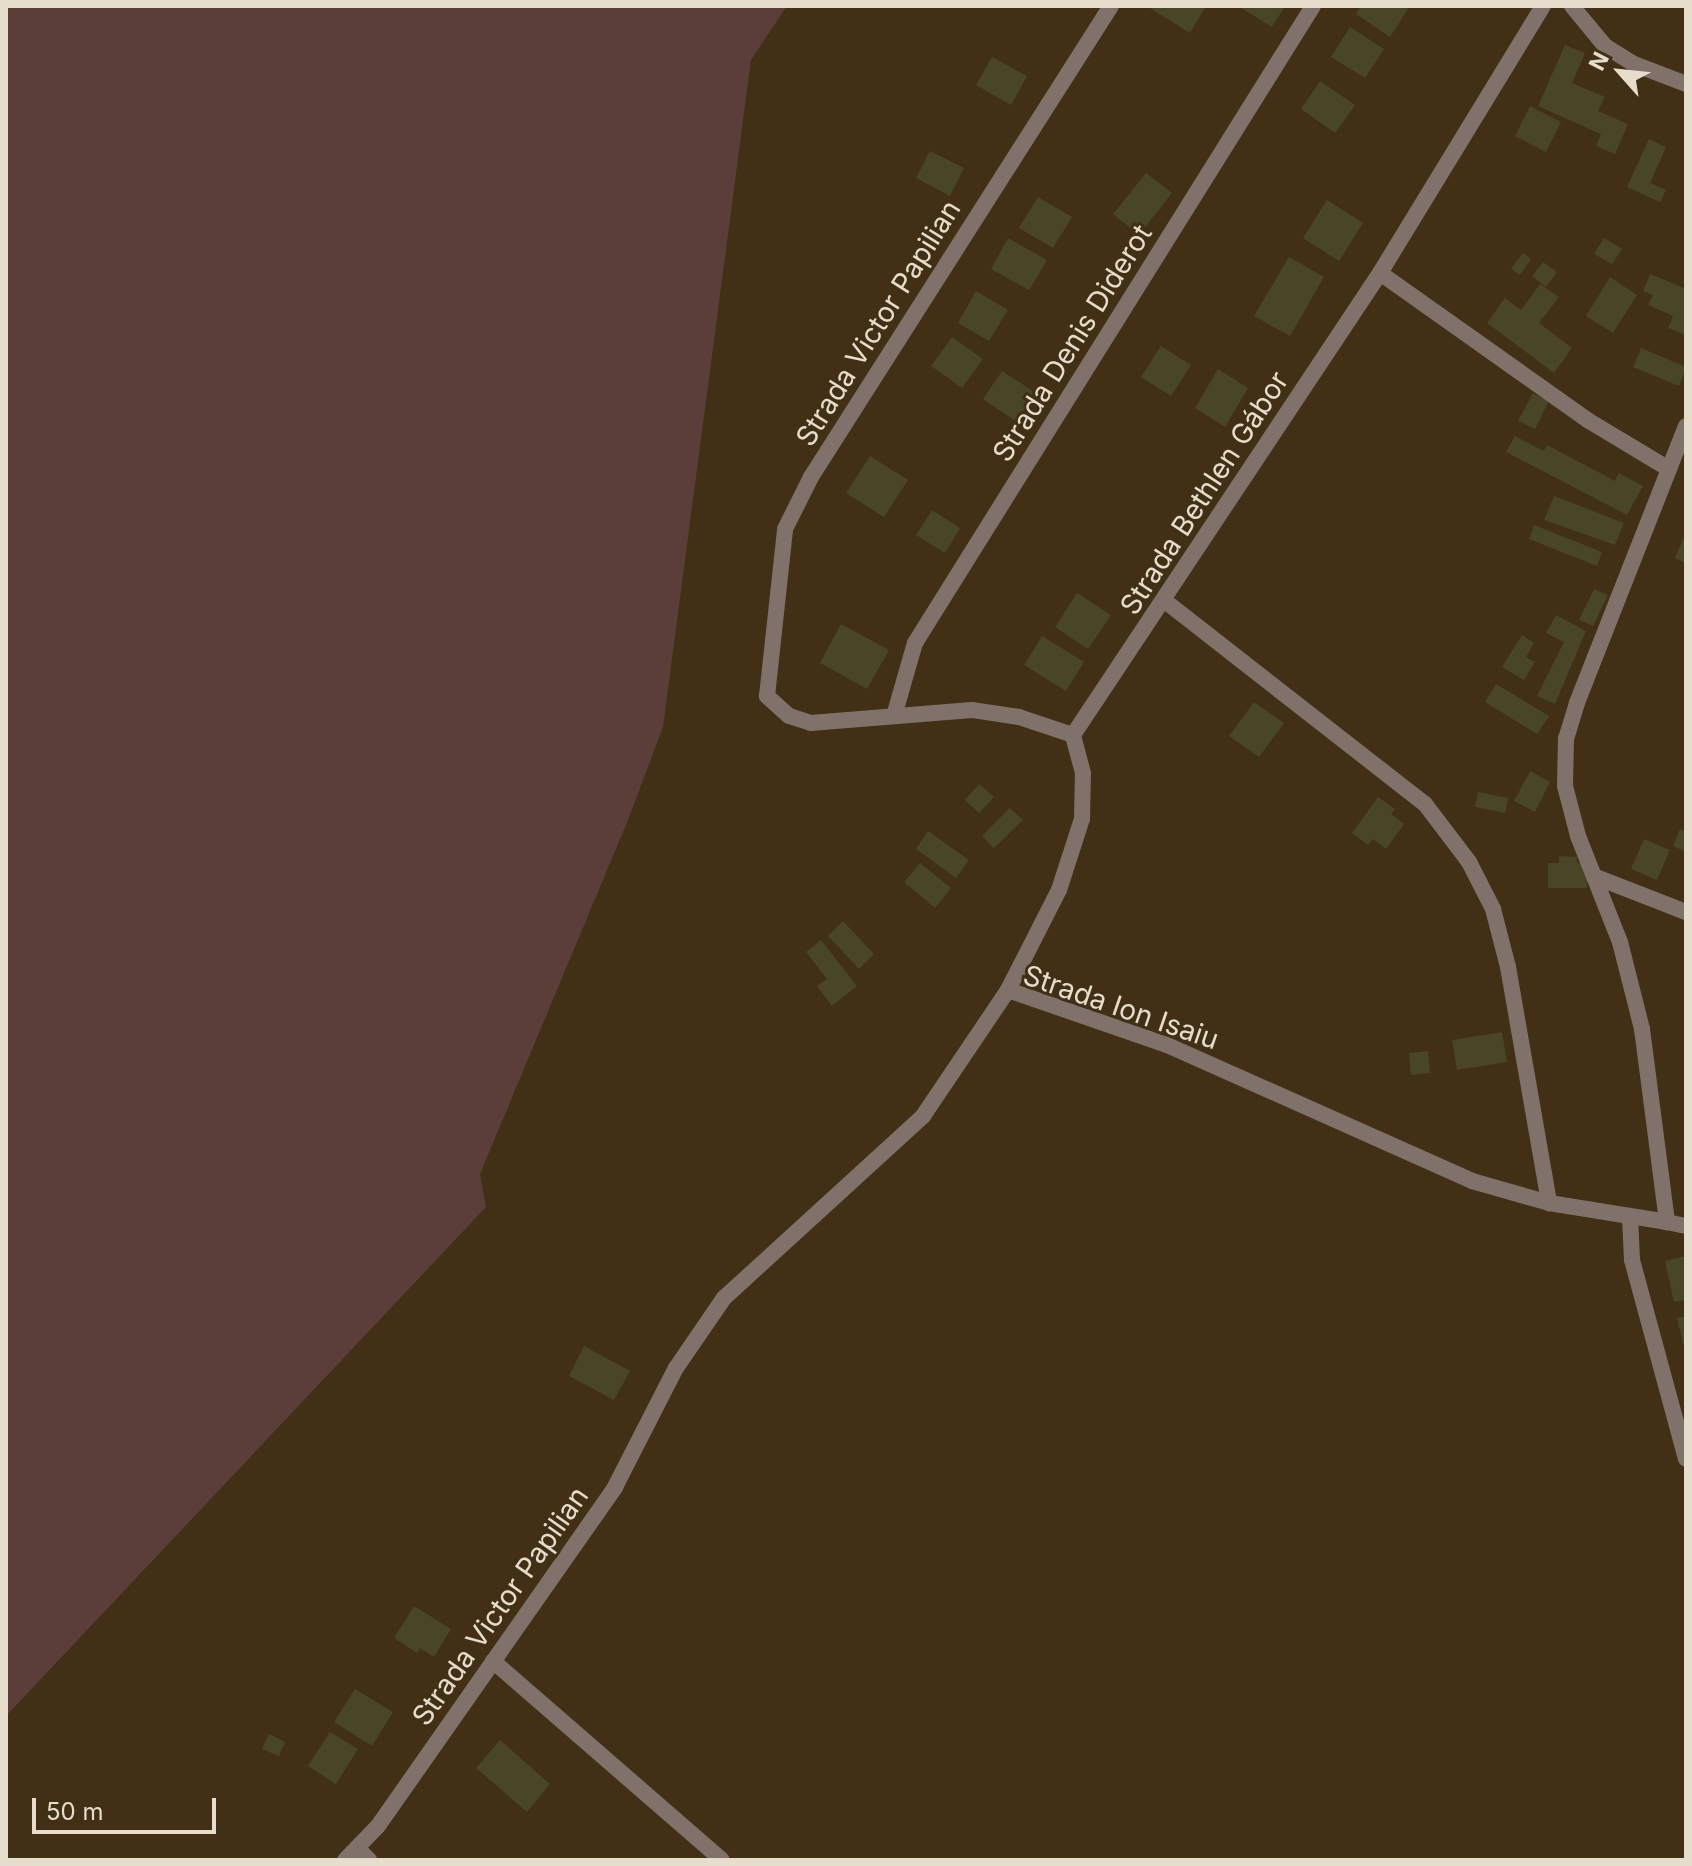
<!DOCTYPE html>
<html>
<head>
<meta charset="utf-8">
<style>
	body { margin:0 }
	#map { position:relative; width:1692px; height:1866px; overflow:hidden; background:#413015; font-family:Inter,sans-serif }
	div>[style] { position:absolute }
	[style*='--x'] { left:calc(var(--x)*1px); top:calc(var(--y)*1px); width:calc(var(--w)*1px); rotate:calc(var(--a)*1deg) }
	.green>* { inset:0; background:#5b3d39 }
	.building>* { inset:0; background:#484627 }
	.street>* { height:16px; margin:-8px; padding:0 8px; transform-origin:8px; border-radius:8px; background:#80726a }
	span { translate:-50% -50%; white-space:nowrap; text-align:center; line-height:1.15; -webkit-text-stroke:6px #413015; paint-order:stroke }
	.street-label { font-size:28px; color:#e7ddcd }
	.frame { position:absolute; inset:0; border:8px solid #e7ddcd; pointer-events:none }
	.north { position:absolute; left:1580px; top:32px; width:80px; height:80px; -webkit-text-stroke:6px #413015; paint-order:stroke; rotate:297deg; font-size:22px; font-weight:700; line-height:32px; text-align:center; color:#e7ddcd }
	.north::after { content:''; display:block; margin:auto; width:28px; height:36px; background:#e7ddcd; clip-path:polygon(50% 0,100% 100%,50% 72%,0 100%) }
	.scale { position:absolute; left:32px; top:1798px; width:184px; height:36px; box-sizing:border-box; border:4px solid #e7ddcd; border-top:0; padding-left:10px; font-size:24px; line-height:28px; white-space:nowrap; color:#e7ddcd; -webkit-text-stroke:6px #413015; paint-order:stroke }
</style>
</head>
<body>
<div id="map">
	<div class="green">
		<i style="clip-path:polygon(6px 6px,787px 6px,751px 60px,663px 727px,628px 820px,480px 1174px,486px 1207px,6px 1716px)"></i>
	</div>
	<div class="building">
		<i style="clip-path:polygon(1151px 6px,1206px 6px,1190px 33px,1150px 8px)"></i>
		<i style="clip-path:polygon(1238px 6px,1285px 6px,1272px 27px)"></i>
		<i style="clip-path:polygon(1361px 6px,1403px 6px,1408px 9px,1390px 37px,1356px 14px)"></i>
		<i style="clip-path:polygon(1350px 27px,1384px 49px,1365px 78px,1331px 57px)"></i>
		<i style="clip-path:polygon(1565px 45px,1585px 53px,1572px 83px,1605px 97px,1598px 111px,1628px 124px,1615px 154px,1596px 146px,1601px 134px,1538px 106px)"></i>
		<i style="clip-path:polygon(992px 57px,1027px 76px,1011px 105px,976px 85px)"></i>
		<i style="clip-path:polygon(1320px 81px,1355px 105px,1335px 133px,1301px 109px)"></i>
		<i style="clip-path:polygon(1530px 106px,1561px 122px,1546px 152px,1515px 136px)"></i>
		<i style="clip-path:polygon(1649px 139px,1666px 147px,1650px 183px,1666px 190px,1660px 202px,1627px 187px)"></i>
		<i style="clip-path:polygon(930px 151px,964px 168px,950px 196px,916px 178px)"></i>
		<i style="clip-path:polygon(1146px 173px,1172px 193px,1139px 235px,1113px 214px)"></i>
		<i style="clip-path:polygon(1038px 197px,1072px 217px,1053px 248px,1019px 228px)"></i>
		<i style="clip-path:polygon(1327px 200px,1363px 223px,1339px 261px,1303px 238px)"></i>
		<i style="clip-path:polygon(1008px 238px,1047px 260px,1029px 290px,991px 269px)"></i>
		<i style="clip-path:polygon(1604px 238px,1622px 249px,1612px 264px,1594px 254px)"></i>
		<i style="clip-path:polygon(1523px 253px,1531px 259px,1520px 275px,1511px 269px)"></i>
		<i style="clip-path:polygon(1289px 257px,1324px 277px,1290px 336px,1254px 316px)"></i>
		<i style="clip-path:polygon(1543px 262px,1557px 272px,1546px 287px,1532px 276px)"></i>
		<i style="clip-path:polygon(1650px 274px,1686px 289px,1686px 335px,1668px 328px,1673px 316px,1648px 305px,1653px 295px,1643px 291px)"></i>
		<i style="clip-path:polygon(1610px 277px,1637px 295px,1613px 333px,1586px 316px)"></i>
		<i style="clip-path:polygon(1540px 284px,1559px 297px,1539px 323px,1572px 348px,1554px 373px,1487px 323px,1505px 298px,1521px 310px)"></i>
		<i style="clip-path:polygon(976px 291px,1008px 310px,989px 341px,958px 323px)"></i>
		<i style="clip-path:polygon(952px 337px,983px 359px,962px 388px,931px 366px)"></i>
		<i style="clip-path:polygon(1161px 346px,1191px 365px,1171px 396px,1141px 377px)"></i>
		<i style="clip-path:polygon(1641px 348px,1686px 367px,1679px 386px,1633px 367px)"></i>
		<i style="clip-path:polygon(1218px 369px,1248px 388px,1225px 427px,1195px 408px)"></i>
		<i style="clip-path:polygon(1002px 371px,1039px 395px,1020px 424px,983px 399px)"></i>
		<i style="clip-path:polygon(1533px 393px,1549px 401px,1535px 429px,1518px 421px)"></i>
		<i style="clip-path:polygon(1515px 436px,1544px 451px,1547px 445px,1615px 481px,1619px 473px,1643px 486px,1627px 515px,1506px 452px)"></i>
		<i style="clip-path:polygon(870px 456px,908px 480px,884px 517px,846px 493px)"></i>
		<i style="clip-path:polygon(1554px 496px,1624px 523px,1615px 545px,1544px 520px)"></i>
		<i style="clip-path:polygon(932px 510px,960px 528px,945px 553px,916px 535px)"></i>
		<i style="clip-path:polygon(1534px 525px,1602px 552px,1597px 566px,1529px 539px)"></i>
		<i style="clip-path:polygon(1686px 533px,1686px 563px,1675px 558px)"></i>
		<i style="clip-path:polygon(1594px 589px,1608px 595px,1593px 626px,1579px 620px)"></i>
		<i style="clip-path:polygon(1077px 593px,1111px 615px,1088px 649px,1055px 627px)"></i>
		<i style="clip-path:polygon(1556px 615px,1586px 631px,1555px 704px,1537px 696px,1564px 642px,1546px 633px)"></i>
		<i style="clip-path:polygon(841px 624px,889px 650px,867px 689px,820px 663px)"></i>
		<i style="clip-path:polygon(1522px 635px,1534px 643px,1526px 657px,1535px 662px,1524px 680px,1502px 667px)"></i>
		<i style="clip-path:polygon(1042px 636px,1084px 662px,1066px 691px,1024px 665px)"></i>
		<i style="clip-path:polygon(1496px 684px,1549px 716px,1537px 734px,1485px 702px)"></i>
		<i style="clip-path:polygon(1254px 702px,1284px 723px,1259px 757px,1229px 736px)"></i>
		<i style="clip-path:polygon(1530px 771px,1550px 782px,1535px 812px,1514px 801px)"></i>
		<i style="clip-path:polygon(979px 784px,994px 797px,979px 813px,965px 800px)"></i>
		<i style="clip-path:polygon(1478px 792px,1508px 798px,1505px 813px,1475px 807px)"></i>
		<i style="clip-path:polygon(1378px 797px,1395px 809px,1391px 814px,1404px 824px,1386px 849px,1373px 839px,1368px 845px,1352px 833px)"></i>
		<i style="clip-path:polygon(1010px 808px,1023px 820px,994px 848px,982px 836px)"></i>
		<i style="clip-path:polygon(1680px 829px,1686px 832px,1686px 852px,1673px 846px)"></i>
		<i style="clip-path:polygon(928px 831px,969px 860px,956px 878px,916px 849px)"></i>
		<i style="clip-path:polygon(1644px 839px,1670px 850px,1657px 880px,1631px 869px)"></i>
		<i style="clip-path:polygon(1559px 856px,1577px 857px,1577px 863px,1588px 863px,1587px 888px,1548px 888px,1548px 863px,1559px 863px)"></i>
		<i style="clip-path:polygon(920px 863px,951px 888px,935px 908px,904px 882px)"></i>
		<i style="clip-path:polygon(843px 921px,874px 954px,859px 969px,828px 936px)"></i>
		<i style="clip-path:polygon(821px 940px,857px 986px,832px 1006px,817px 986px,827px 979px,806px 952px)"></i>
		<i style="clip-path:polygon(1502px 1032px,1507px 1062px,1457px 1070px,1452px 1040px)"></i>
		<i style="clip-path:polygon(1428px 1051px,1430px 1073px,1411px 1075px,1409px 1053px)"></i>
		<i style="clip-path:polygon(1686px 1256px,1686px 1300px,1674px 1302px,1665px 1261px)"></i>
		<i style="clip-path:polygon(1686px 1316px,1686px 1350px,1685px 1350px,1677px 1318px)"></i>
		<i style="clip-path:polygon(584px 1346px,630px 1371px,614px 1400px,569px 1376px)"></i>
		<i style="clip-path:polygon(414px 1606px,451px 1629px,434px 1657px,420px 1648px,417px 1653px,394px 1638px)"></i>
		<i style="clip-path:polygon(355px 1689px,393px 1712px,372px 1746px,334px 1722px)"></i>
		<i style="clip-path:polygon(330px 1732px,358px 1749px,336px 1784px,308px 1766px)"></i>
		<i style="clip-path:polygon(269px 1734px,285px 1742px,279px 1756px,262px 1749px)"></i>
		<i style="clip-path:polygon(500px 1740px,550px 1784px,527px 1812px,476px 1768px)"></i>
	</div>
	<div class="street">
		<i style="--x:1572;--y:6;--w:52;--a:50.5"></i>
		<i style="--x:1605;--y:46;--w:34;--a:32"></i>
		<i style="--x:1634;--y:64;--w:56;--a:21"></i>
		<i style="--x:1380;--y:273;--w:256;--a:35.3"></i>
		<i style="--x:1589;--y:421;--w:93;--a:31"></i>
		<i style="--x:1686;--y:426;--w:298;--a:111.5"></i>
		<i style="--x:1577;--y:703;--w:37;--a:107"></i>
		<i style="--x:1566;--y:738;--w:48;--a:91.2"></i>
		<i style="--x:1565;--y:786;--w:52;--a:75.4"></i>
		<i style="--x:1578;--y:836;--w:114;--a:68.4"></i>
		<i style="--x:1620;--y:942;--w:90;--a:75.8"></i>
		<i style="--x:1642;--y:1029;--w:195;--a:82.6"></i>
		<i style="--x:1667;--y:1222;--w:19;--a:12"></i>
		<i style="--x:1165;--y:601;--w:330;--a:38"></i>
		<i style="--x:1425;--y:804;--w:73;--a:52.8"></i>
		<i style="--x:1469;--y:862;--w:53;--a:62.9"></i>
		<i style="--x:1493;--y:909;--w:60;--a:75.5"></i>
		<i style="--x:1508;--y:967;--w:240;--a:80.1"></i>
		<i style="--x:894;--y:716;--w:76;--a:-74"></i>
		<i style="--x:915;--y:643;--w:751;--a:-58"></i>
		<i style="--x:1073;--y:735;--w:57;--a:-161.6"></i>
		<i style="--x:1019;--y:717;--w:48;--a:-171.5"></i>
		<i style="--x:972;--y:710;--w:162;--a:175.4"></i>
		<i style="--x:811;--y:723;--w:23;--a:-162"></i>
		<i style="--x:789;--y:716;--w:30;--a:-138"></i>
		<i style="--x:767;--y:696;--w:168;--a:-83.8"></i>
		<i style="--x:785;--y:529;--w:58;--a:-63.4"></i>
		<i style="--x:811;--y:477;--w:558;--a:-57.51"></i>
		<i style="--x:1073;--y:735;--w:555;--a:-56.4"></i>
		<i style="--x:1380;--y:273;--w:313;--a:-58.6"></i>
		<i style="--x:1596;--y:877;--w:97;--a:21.3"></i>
		<i style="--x:1008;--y:990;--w:168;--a:19.1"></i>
		<i style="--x:1167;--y:1045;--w:334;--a:24"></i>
		<i style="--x:1472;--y:1181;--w:80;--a:15.9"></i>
		<i style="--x:1549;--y:1203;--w:120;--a:9.1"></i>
		<i style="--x:1630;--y:1217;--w:43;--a:87.3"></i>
		<i style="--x:1632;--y:1260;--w:206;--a:74.8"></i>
		<i style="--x:493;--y:1661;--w:303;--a:41"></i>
		<i style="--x:357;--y:1848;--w:17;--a:45"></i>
		<i style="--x:345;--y:1860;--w:47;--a:-45.9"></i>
		<i style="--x:378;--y:1826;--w:414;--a:-55"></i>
		<i style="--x:615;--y:1487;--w:134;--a:-62.9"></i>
		<i style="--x:676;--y:1368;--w:85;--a:-55.6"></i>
		<i style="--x:724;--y:1298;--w:270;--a:-42.4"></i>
		<i style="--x:923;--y:1116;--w:152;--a:-56"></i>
		<i style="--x:1008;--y:990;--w:112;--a:-63"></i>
		<i style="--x:1059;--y:890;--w:75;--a:-72.1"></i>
		<i style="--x:1082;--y:819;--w:46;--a:-88.8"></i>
		<i style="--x:1083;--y:773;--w:39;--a:-105"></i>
	</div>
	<div class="street-label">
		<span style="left:878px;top:323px;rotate:-58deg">Strada Victor Papilian</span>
		<span style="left:1072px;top:343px;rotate:-58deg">Strada Denis Diderot</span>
		<span style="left:1204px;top:493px;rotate:-57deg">Strada Bethlen Gábor</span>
		<span style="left:1121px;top:1007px;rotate:19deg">Strada Ion Isaiu</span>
		<span style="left:500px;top:1606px;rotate:-55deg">Strada Victor Papilian</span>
	</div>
	<div class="frame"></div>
	<div class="north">N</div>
	<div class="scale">50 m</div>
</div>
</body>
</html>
